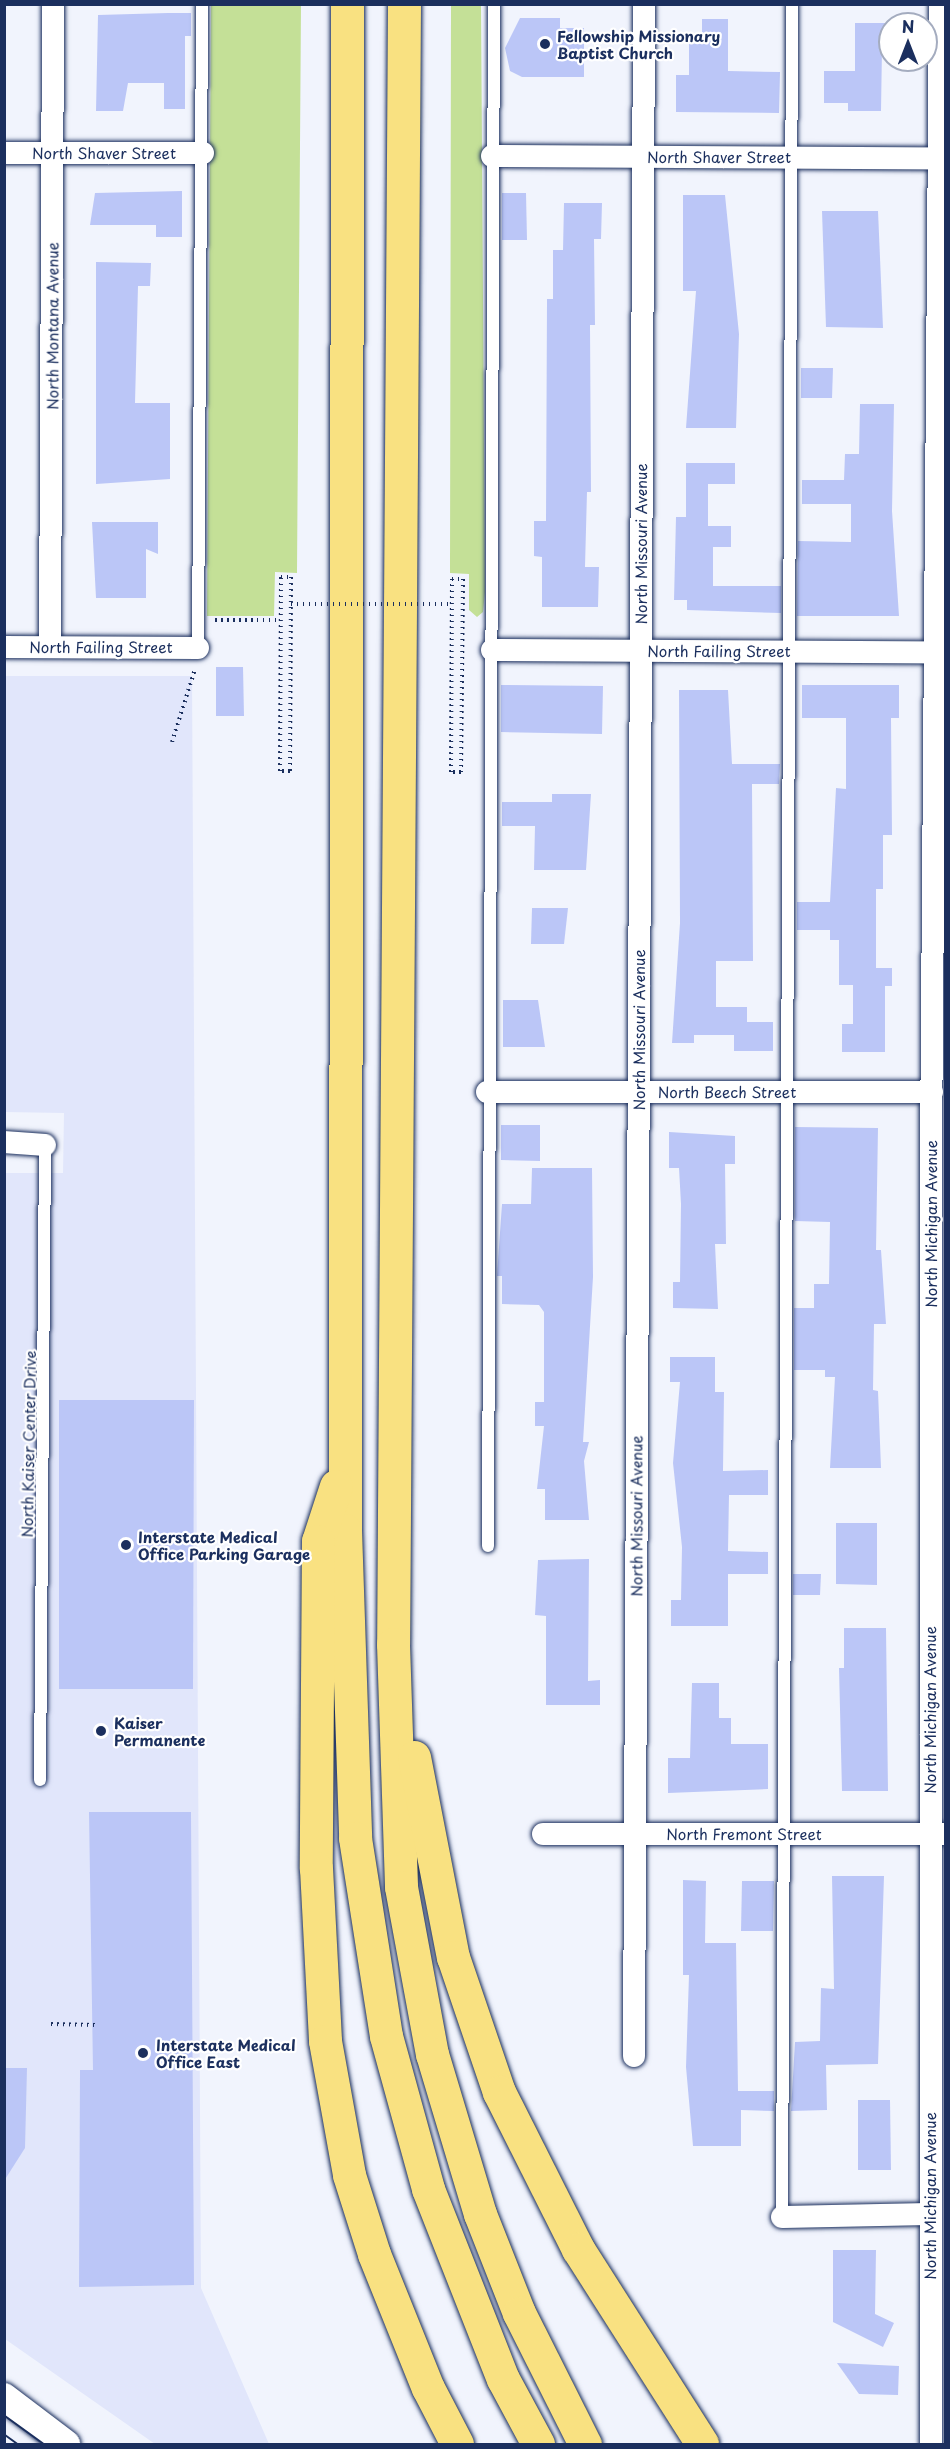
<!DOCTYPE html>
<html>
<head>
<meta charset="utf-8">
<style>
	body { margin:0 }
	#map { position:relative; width:950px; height:2449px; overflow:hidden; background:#f1f4fd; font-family:"Playpen Sans",sans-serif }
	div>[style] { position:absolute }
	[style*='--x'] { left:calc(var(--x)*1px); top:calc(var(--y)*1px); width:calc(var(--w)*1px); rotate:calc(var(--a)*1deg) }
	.built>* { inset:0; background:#e1e6fb }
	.green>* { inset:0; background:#c4e097 }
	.building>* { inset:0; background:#bbc6f7 }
	.path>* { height:4px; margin-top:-2px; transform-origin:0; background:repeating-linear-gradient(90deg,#1b2f5e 0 1.5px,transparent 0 6px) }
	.roads { filter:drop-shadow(0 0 2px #1b2f5e) drop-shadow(0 0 2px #1b2f5e) }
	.service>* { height:12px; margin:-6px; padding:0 6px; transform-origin:6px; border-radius:6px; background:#fff }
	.minor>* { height:22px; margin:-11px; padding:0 11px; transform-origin:11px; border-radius:11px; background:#fff }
	.tertiary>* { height:28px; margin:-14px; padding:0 14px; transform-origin:14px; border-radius:14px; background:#fff }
	.motorway>* { height:33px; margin:-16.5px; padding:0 16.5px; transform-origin:16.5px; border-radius:16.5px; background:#f9e181 }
	.tram>* { height:1.5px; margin:-0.75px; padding:0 0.75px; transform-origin:0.75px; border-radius:0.75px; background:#1b2f5e }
	.path-bridge>* { height:4px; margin-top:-2px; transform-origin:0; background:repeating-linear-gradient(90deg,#1b2f5e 0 1.5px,transparent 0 6px) }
	.dots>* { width:16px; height:16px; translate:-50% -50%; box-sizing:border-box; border:3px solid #fff; border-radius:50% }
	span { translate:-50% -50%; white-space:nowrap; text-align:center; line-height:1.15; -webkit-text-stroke:4.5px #fff; paint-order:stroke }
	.poi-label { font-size:15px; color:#1b2f5e; font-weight:700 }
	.left { translate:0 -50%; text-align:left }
	.street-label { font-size:15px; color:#1b2f5e }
	.frame { position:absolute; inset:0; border:6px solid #1b2f5e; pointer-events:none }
	.north { position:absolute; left:878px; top:12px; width:60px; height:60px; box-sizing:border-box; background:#fff; border:2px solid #a4acbf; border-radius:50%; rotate:0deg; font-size:16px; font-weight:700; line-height:24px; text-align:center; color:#1b2f5e }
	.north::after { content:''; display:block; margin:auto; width:21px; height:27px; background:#1b2f5e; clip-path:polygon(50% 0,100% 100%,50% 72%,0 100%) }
</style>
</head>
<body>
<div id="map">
	<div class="built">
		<i style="clip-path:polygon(5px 676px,192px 676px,201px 2288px,269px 2444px,155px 2444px,5px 2339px,4px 1173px,63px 1173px,64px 1113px,5px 1112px)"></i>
	</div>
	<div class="green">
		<i style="clip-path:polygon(211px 5px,301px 5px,297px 573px,275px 572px,274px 616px,207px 616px)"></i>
		<i style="clip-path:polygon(451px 5px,481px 5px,485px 592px,483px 612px,477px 617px,469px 610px,469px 574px,450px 573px)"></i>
	</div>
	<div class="building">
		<i style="clip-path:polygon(168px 13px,191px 13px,191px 36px,185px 36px,185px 109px,164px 109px,164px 83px,128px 83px,123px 111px,96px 111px,98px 15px)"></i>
		<i style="clip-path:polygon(520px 18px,560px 18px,560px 28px,584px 28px,584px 77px,522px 77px,510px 71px,505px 48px)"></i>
		<i style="clip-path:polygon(702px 19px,728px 19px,728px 71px,780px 72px,779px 113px,676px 112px,676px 75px,689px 75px,689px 34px,702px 34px)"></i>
		<i style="clip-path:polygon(855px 23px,890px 23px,890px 48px,882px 48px,881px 111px,848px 111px,848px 103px,824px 103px,824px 71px,855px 71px)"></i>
		<i style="clip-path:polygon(182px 191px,182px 237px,156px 237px,156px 225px,90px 225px,95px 193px)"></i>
		<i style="clip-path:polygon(502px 193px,526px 193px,527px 240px,502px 240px)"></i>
		<i style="clip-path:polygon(683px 195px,725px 195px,739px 334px,736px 428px,686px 428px,696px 291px,683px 291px)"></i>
		<i style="clip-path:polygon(564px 203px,602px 203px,601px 239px,594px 239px,595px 325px,590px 325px,591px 492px,587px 492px,585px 567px,599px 567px,598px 607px,542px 607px,542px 557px,534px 556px,534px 521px,546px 521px,547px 299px,553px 299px,553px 250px,563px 250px)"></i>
		<i style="clip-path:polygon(822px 211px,878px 211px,883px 328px,826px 327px)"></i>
		<i style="clip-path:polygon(96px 262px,151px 263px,150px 286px,138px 286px,135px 403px,170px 403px,170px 479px,96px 484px)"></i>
		<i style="clip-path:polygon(801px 368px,833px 368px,832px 398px,801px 398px)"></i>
		<i style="clip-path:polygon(860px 404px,894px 404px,892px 511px,899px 616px,797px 616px,798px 541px,851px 542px,851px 504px,802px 504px,802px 480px,844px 480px,845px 454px,859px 454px)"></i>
		<i style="clip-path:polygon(686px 463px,735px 463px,735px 484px,708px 484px,708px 526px,731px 526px,731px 547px,713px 547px,713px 586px,781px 586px,781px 613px,687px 610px,687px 600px,674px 600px,676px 517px,686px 517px)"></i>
		<i style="clip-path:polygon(92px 522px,158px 522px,158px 554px,146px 549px,146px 598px,96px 598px)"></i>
		<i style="clip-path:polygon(216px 667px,243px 667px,244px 716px,216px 716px)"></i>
		<i style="clip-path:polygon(501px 685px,603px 686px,602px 734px,501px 732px)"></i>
		<i style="clip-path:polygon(802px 685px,899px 685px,899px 718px,891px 718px,892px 835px,883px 835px,883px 889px,876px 889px,876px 968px,892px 968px,892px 986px,885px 986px,885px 1052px,842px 1052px,842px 1024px,853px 1024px,853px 985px,839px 985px,839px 940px,830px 940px,830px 930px,797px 930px,797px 902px,830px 902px,836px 788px,846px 789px,846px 718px,802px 718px)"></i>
		<i style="clip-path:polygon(679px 690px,728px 690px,732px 764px,780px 764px,779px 784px,752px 784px,753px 961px,716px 961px,716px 1007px,747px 1007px,747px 1022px,773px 1022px,773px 1051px,734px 1051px,734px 1035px,694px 1035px,694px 1043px,672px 1043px,680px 923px)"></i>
		<i style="clip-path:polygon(552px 794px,591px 794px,586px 870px,534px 870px,535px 826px,502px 826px,502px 802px,552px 802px)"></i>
		<i style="clip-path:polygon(532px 908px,568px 908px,564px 944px,531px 944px)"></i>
		<i style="clip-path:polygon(503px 1000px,538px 1000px,545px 1047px,503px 1047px)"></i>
		<i style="clip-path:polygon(501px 1125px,540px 1125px,540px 1161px,501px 1160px)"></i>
		<i style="clip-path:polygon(795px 1127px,878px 1128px,876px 1250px,881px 1250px,886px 1324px,874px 1324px,873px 1390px,878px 1391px,881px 1468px,830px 1468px,835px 1377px,825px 1377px,825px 1370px,794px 1370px,794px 1308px,814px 1308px,814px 1284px,829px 1284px,830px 1222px,795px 1221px)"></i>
		<i style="clip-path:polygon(669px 1132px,735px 1136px,735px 1164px,725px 1164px,726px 1244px,715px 1244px,718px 1309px,673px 1308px,673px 1282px,680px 1282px,681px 1204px,679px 1168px,669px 1168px)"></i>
		<i style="clip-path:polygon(532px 1168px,592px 1168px,593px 1277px,583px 1442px,589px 1442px,584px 1461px,589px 1520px,545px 1520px,545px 1489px,537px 1489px,544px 1426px,535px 1426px,535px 1402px,544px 1402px,544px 1312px,539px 1305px,502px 1304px,502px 1276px,497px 1276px,502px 1204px,531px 1204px)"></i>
		<i style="clip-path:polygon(670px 1357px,715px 1357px,715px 1392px,724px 1392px,723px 1471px,768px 1470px,768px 1495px,729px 1495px,728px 1551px,768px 1552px,768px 1574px,728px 1574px,728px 1626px,671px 1626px,671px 1600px,681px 1600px,682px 1547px,673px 1463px,680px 1382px,670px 1382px)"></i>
		<i style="clip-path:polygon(59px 1400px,194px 1400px,193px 1689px,59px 1689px)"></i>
		<i style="clip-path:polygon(836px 1523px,877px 1523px,877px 1585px,836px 1584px)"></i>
		<i style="clip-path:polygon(589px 1559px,588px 1681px,600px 1680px,600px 1705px,546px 1705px,546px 1616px,535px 1615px,538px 1560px)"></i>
		<i style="clip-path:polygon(793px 1574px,821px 1574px,820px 1595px,793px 1595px)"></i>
		<i style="clip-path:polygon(844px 1628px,886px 1628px,888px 1791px,842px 1791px,839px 1668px,844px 1668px)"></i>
		<i style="clip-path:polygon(692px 1683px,719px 1683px,719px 1718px,731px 1718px,731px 1744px,768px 1744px,768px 1789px,668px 1793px,668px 1758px,690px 1758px)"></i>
		<i style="clip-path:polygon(89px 1812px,191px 1812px,194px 2285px,79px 2287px,80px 2070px,93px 2070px)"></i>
		<i style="clip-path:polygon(832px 1876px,884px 1876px,878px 2064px,826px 2065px,827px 2110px,791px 2111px,795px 2042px,820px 2041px,821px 1988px,834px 1989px)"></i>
		<i style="clip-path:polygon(683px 1880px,706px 1881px,705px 1943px,736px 1943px,738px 2091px,774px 2091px,774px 2111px,741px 2110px,741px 2146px,693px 2146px,686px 2067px,689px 1975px,683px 1975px)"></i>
		<i style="clip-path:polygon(742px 1881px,774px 1881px,773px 1931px,741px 1931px)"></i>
		<i style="clip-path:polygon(4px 2068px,27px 2068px,25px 2148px,4px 2181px)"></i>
		<i style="clip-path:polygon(858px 2100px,890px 2100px,891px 2170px,858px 2170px)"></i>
		<i style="clip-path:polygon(833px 2250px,876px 2250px,875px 2314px,894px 2323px,883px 2347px,833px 2322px)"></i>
		<i style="clip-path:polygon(837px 2363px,899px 2366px,898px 2395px,859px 2394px)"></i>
	</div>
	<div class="path">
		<i style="--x:281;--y:577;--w:10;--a:0"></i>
		<i style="--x:291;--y:577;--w:194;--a:90.3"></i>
		<i style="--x:290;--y:771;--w:10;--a:180"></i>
		<i style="--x:280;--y:771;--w:194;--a:-89.7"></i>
		<i style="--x:452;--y:579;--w:11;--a:0"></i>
		<i style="--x:463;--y:579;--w:193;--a:90.6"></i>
		<i style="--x:461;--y:772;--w:10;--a:180"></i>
		<i style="--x:451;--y:772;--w:193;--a:-89.7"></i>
		<i style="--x:215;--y:620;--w:65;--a:0"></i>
		<i style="--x:172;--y:742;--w:77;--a:-72.5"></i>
		<i style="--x:51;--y:2024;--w:45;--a:1.3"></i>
	</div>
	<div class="roads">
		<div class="service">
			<i style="--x:198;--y:648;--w:644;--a:-89.64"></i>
			<i style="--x:488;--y:1546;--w:1542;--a:-89.78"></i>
			<i style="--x:40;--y:1780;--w:635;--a:-89.55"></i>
			<i style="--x:782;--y:2217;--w:2213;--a:-89.74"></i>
		</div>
		<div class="minor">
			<i style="--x:4;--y:153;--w:199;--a:0"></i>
			<i style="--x:492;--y:156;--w:454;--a:0.3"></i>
			<i style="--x:4;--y:647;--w:194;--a:0.3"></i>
			<i style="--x:50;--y:647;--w:643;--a:-89.73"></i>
			<i style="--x:492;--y:650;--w:454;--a:0.3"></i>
			<i style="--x:487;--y:1092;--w:445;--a:0"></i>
			<i style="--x:4;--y:1142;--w:41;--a:4.2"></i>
			<i style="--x:543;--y:1834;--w:401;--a:0"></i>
			<i style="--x:634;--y:2056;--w:2052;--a:-89.72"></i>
			<i style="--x:782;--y:2217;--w:148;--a:-1.2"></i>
			<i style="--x:931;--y:2444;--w:1298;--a:-90"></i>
			<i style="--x:931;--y:1146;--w:1142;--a:-89.55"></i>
		</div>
		<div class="tertiary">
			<i style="--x:4;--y:2397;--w:78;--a:37.2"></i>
		</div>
		<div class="motorway">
			<i style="--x:347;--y:4;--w:1526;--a:90.08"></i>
			<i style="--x:345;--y:1530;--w:308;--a:88.1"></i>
			<i style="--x:355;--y:1838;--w:200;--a:81.1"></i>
			<i style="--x:386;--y:2036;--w:159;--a:74.6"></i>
			<i style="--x:428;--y:2189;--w:204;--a:68.5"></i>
			<i style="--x:503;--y:2379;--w:74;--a:61.7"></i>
			<i style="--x:404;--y:4;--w:1640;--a:90.38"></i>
			<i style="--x:393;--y:1644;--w:243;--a:88.1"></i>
			<i style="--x:401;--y:1887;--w:170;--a:79.5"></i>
			<i style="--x:432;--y:2054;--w:167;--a:73.3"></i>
			<i style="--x:480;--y:2214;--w:106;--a:68.5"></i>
			<i style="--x:519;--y:2313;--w:147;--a:63.3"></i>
			<i style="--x:336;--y:1486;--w:58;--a:108.1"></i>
			<i style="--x:318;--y:1541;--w:327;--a:90.4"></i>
			<i style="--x:316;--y:1868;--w:173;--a:87"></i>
			<i style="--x:325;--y:2041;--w:136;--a:79.8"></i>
			<i style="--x:349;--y:2175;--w:83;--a:72.4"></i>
			<i style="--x:374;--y:2254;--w:144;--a:68.1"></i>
			<i style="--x:428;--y:2388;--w:63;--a:62.6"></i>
			<i style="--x:414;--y:1757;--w:204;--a:79"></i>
			<i style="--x:453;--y:1957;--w:143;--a:71.2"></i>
			<i style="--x:499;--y:2092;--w:176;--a:63.3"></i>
			<i style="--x:578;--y:2249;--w:231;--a:57.5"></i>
		</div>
	</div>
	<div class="tram">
		<i style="--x:4;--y:2415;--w:49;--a:35.9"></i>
		<i style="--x:4;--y:2434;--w:17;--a:36"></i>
	</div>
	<div class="path-bridge">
		<i style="--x:291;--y:604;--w:161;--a:0"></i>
	</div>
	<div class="dots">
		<i style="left:545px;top:44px;background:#1b2f5e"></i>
		<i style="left:126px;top:1545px;background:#1b2f5e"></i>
		<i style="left:101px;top:1731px;background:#1b2f5e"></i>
		<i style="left:143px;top:2053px;background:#1b2f5e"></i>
	</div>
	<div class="poi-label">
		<span class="left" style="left:557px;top:44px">Fellowship Missionary<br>Baptist Church</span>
		<span class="left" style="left:138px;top:1545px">Interstate Medical<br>Office Parking Garage</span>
		<span class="left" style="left:114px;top:1731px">Kaiser<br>Permanente</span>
		<span class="left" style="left:156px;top:2053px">Interstate Medical<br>Office East</span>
	</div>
	<div class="street-label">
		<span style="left:104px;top:153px">North Shaver Street</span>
		<span style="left:719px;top:157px">North Shaver Street</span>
		<span style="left:52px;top:326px;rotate:-90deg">North Montana Avenue</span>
		<span style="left:641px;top:544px;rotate:-90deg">North Missouri Avenue</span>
		<span style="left:101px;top:647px">North Failing Street</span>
		<span style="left:719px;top:651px">North Failing Street</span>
		<span style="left:639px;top:1030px;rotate:-90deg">North Missouri Avenue</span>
		<span style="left:727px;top:1092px">North Beech Street</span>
		<span style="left:931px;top:1224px;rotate:-90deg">North Michigan Avenue</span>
		<span style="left:28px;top:1444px;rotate:-89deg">North Kaiser Center Drive</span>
		<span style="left:636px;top:1516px;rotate:-90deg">North Missouri Avenue</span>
		<span style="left:930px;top:1710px;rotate:-90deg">North Michigan Avenue</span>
		<span style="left:744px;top:1834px">North Fremont Street</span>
		<span style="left:930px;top:2196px;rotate:-90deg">North Michigan Avenue</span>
	</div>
	<div class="frame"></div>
	<div class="north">N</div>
</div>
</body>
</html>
